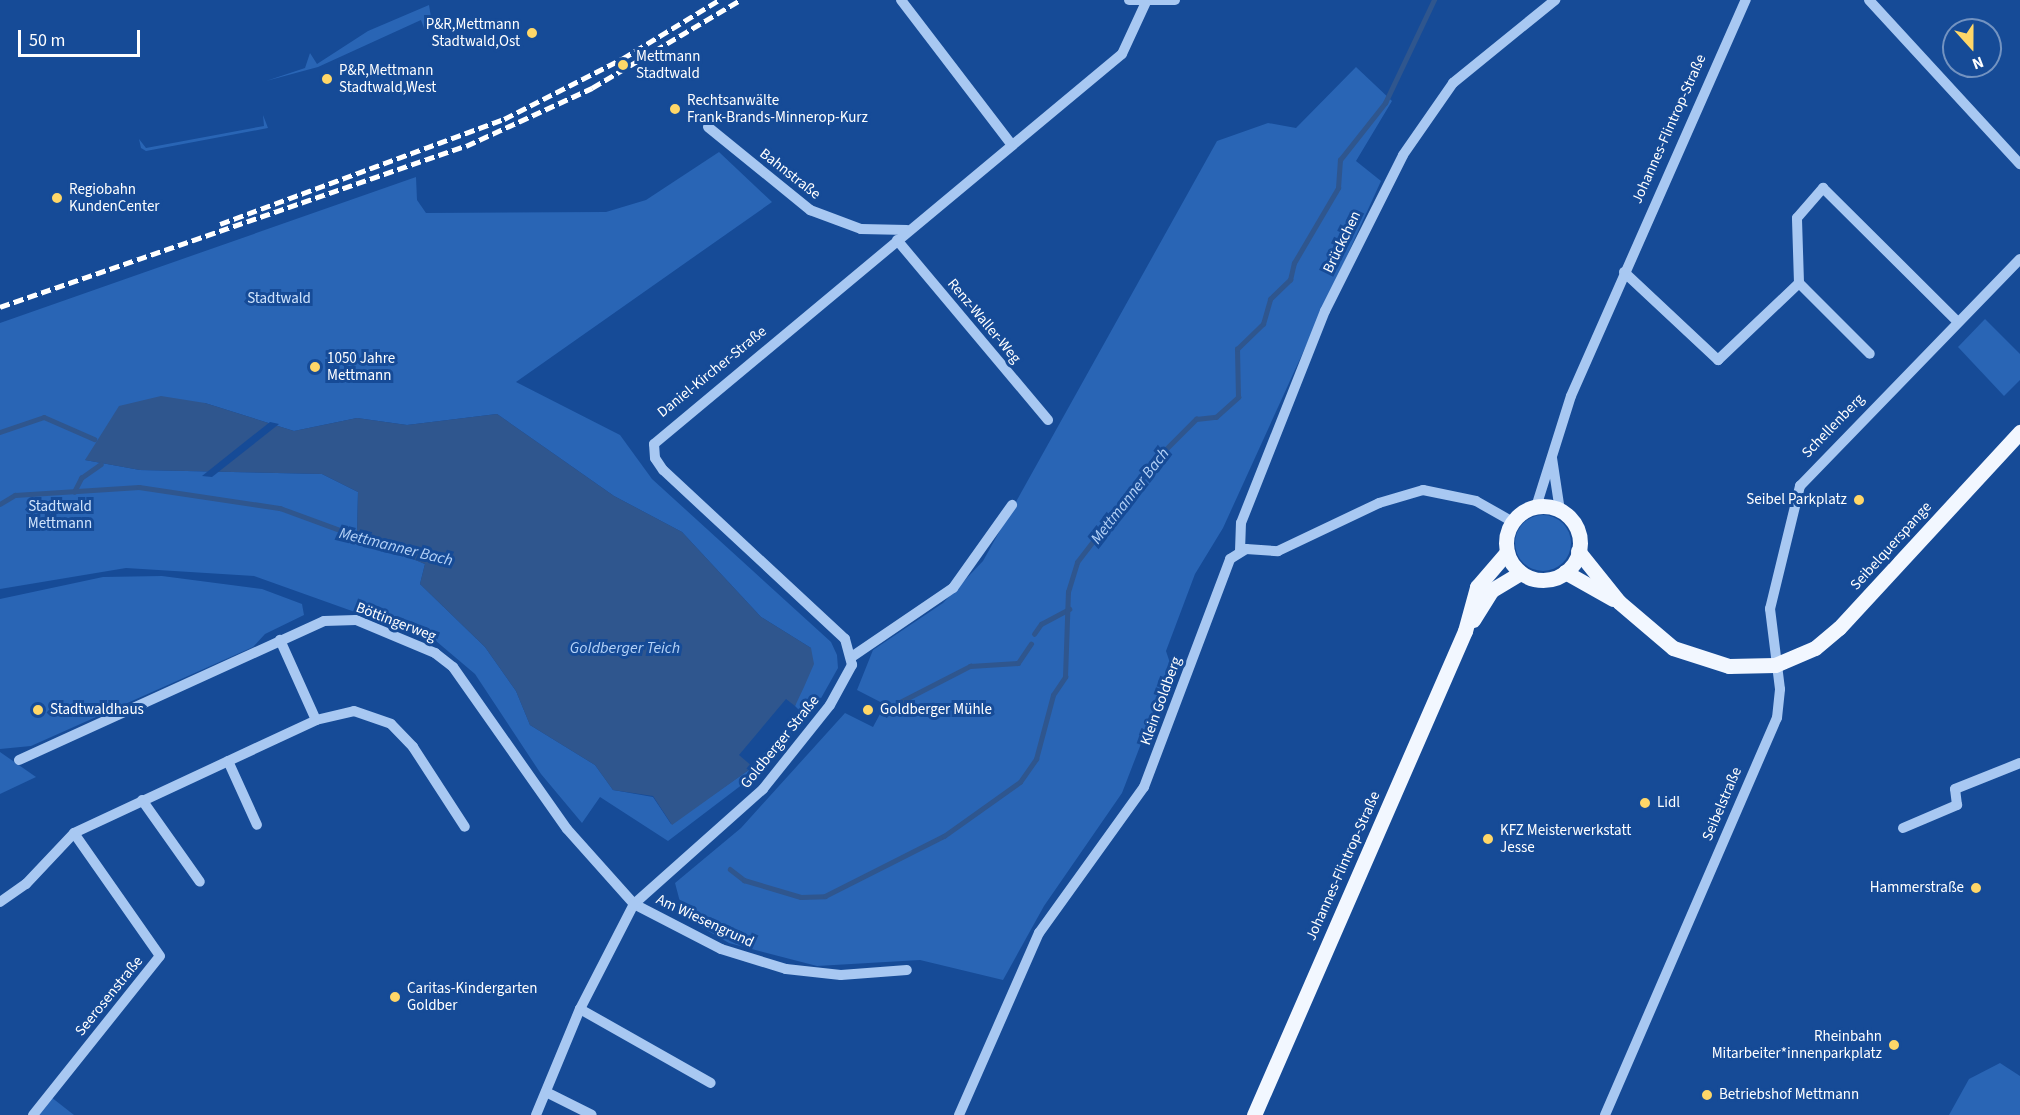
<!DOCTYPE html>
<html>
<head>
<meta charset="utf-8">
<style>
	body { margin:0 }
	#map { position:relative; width:2020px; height:1115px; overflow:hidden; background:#164b97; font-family:"Source Sans 3",sans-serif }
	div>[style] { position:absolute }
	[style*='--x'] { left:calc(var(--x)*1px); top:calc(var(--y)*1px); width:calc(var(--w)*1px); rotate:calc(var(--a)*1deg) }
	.green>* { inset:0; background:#2965b5 }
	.round { border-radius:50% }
	.water>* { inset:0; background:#2f568e }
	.pier>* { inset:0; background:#164b97 }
	.stream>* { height:4.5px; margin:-2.25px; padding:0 2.25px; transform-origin:2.25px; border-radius:2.25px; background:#2f568e }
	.minor>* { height:10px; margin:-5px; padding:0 5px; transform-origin:5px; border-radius:5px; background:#a8c8f2 }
	.major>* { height:15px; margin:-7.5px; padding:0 7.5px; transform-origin:7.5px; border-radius:7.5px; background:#f2f7ff }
	.major>.ring { margin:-7.5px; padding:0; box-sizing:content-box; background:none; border:15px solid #f2f7ff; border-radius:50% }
	.rail>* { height:4.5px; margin-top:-2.25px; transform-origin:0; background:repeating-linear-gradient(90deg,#fff 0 10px,transparent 0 14.5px) }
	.dots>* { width:16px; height:16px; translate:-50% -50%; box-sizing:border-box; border:3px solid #164b97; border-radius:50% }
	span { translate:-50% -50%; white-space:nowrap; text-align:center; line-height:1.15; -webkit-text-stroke:6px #164b97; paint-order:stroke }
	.poi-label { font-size:15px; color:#fff }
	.right { translate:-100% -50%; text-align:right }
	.left { translate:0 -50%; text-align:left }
	.street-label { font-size:15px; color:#fff }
	.park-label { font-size:15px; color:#cfe3fc }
	.water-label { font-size:16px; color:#b4d2f8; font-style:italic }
	.north { position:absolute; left:1942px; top:18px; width:60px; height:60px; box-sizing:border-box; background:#164b97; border:2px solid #7393c1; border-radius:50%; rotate:159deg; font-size:16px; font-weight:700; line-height:24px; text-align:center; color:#fff }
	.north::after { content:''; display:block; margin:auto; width:21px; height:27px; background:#ffd768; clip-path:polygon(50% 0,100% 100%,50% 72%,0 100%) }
	.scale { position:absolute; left:18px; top:30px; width:122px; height:27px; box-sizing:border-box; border:3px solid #fff; border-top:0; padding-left:8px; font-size:18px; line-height:21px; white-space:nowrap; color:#fff; -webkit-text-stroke:4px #164b97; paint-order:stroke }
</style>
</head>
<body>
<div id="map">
	<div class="green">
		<i style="clip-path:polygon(429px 5px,432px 23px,425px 31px,421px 20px,318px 67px,266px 81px,305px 68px,310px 53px,317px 64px,368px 31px)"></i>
		<i style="clip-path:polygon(1356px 67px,1392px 101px,1356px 161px,1381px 181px,1223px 528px,1195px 574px,1166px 651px,1171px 666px,1122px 793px,1044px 906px,1003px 980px,920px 960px,817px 966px,729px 943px,684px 917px,675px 883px,741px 828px,845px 713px,873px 727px,880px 714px,887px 718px,892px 708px,857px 690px,873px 650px,943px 603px,983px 561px,1217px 141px,1268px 123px,1296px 128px)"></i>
		<i style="clip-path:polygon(263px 115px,268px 128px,146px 151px,141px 148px,139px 139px,146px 148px,264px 126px)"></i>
		<i style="clip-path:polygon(evenodd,719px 152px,772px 202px,516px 382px,620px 435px,652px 479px,831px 642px,837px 655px,838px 668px,820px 700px,764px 768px,668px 841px,600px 797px,582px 823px,541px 774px,475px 674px,436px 641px,254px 576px,126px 568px,0 589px,0 323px,416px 177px,417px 200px,426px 213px,606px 212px,646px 200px,719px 152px,205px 403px,294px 431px,357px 418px,407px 425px,497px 414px,614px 496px,682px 532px,761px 617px,811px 648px,795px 706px,799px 710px,753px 767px,671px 824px,653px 797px,613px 790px,595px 765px,530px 725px,516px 691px,485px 647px,420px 584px,425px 564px,357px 536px,358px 492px,322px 474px,140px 470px,85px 460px,205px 403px)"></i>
		<i style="clip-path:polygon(1985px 319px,2020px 354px,2020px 380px,2004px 396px,1958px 347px)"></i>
		<i class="round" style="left:1515px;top:515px;width:56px;height:56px"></i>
		<i style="clip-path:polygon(162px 576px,262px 589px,302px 604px,304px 615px,265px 634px,253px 647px,31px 746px,0 749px,0 599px,103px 577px)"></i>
		<i style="clip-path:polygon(0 752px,36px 777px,0 794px)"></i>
		<i style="clip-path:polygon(2000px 1063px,2020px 1076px,2020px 1115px,1949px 1115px,1969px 1079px)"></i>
		<i style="clip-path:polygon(51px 1097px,74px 1115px,36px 1115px)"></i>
	</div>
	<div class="water">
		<i style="clip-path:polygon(161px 396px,205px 403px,294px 431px,357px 418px,407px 425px,497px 414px,614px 496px,682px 532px,761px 617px,811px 648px,814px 664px,804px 687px,795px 706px,786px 699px,739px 755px,753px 767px,672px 825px,653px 796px,613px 790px,595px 765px,530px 725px,516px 691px,485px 647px,420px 584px,425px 564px,357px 536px,358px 492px,322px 474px,140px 470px,85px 460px,119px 406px)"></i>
	</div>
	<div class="pier">
		<i style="clip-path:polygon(270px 422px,279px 424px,212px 477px,202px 476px)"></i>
	</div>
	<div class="stream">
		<i style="--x:0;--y:432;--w:46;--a:-18.8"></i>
		<i style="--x:44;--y:417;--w:55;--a:23.7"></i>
		<i style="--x:74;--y:492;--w:16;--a:-63"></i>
		<i style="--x:81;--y:478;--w:24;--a:-35"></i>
		<i style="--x:0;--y:504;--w:17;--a:-31"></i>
		<i style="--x:15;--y:495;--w:124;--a:-3.7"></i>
		<i style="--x:139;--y:487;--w:143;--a:8.5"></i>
		<i style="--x:280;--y:508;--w:87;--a:20.1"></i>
		<i style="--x:1034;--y:634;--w:12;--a:-55"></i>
		<i style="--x:1041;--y:624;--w:32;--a:-28"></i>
		<i style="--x:900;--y:702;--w:79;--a:-27.2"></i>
		<i style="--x:970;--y:666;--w:48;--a:-3.6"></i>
		<i style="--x:1018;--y:663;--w:23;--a:-56"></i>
		<i style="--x:730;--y:869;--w:18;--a:38"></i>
		<i style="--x:744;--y:880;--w:59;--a:16.6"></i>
		<i style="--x:801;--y:897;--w:24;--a:-2"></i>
		<i style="--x:825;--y:896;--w:133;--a:-26.8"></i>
		<i style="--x:944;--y:836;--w:93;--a:-35.4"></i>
		<i style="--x:1020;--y:782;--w:28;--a:-55"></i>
		<i style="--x:1036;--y:759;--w:66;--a:-75.1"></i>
		<i style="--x:1053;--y:695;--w:22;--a:-56"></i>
		<i style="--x:1065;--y:677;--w:85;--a:-88"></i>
		<i style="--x:1068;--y:592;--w:31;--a:-73"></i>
		<i style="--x:1077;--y:562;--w:133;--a:-52.4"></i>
		<i style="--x:1158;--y:457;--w:54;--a:-45"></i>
		<i style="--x:1196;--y:419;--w:20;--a:-6"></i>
		<i style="--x:1216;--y:417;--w:30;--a:-42"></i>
		<i style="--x:1238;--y:397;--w:48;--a:-91.2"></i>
		<i style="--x:1237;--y:349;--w:36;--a:-44"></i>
		<i style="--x:1263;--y:324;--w:26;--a:-74"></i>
		<i style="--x:1270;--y:299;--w:28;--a:-44"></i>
		<i style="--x:1290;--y:280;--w:17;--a:-77"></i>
		<i style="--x:1294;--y:263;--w:87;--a:-59.6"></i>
		<i style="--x:1338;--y:188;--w:28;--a:-86"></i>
		<i style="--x:1340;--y:160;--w:73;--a:-51.7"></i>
		<i style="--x:1385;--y:103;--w:114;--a:-64.6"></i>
	</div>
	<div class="minor">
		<i style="--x:901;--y:0;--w:183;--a:52.6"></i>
		<i style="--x:1129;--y:0;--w:46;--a:0"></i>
		<i style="--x:1869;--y:0;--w:223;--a:47.4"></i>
		<i style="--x:708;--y:127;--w:132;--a:39.1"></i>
		<i style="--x:810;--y:210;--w:54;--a:20.4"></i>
		<i style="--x:861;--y:229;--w:46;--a:1.2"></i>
		<i style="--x:897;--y:240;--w:235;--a:50"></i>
		<i style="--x:1624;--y:272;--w:129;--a:43.1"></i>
		<i style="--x:1718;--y:360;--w:112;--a:-43.5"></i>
		<i style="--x:1799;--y:283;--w:65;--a:-91.8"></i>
		<i style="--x:1797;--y:218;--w:40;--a:-49"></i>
		<i style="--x:1823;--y:188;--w:189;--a:44.8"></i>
		<i style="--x:1799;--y:283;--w:100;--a:45"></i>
		<i style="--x:1552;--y:458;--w:54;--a:81.4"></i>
		<i style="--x:1536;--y:507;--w:116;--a:-72.5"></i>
		<i style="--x:1571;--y:396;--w:433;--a:-66.2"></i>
		<i style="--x:1240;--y:551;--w:28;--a:-88"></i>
		<i style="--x:1241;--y:523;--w:228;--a:-68.4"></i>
		<i style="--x:1325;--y:311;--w:174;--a:-63.4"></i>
		<i style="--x:1403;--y:155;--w:88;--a:-55.2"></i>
		<i style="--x:1453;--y:83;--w:132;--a:-39.1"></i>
		<i style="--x:853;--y:656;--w:121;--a:-34.2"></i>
		<i style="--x:953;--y:588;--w:102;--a:-54.6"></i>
		<i style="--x:316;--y:720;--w:39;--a:-13"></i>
		<i style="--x:354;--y:711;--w:39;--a:19"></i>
		<i style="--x:391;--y:724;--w:32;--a:46"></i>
		<i style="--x:413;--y:747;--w:95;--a:57"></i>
		<i style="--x:19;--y:760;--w:335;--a:-24.5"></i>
		<i style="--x:324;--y:621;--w:32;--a:-2"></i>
		<i style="--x:356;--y:620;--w:86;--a:22.7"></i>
		<i style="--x:435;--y:653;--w:23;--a:38"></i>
		<i style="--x:453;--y:667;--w:198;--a:54.9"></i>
		<i style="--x:567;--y:829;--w:101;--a:48.2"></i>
		<i style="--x:634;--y:904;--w:98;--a:27.3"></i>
		<i style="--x:721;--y:949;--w:68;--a:17.1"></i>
		<i style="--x:786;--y:969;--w:55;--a:6.2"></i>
		<i style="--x:841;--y:975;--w:66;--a:-4.3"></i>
		<i style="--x:228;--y:761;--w:70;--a:65.6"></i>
		<i style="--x:142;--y:800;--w:100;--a:54.7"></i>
		<i style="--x:1903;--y:828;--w:59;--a:-23.1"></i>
		<i style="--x:1957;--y:805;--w:16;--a:-97"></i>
		<i style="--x:1955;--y:789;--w:70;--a:-21.8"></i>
		<i style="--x:0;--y:902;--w:32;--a:-35"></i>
		<i style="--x:26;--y:884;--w:70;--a:-46.7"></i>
		<i style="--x:74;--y:833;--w:267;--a:-25"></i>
		<i style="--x:316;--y:720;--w:88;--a:-114.2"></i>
		<i style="--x:580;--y:1009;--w:150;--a:29.5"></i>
		<i style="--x:546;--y:1092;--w:51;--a:26.6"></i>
		<i style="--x:33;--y:1115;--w:203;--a:-51.4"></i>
		<i style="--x:160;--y:956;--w:150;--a:-125"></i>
		<i style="--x:536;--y:1115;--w:115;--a:-67.5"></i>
		<i style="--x:580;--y:1009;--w:118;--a:-62.8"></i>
		<i style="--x:634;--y:904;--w:173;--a:-41.7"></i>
		<i style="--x:763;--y:789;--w:107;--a:-51.4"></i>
		<i style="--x:830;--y:705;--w:46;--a:-61.2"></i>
		<i style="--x:852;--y:665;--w:27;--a:-105"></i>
		<i style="--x:845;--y:639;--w:248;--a:-137.1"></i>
		<i style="--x:663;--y:470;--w:14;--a:-124"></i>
		<i style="--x:655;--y:458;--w:14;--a:-94"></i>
		<i style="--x:654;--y:444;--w:609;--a:-39.81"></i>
		<i style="--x:1122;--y:54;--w:57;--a:-65.2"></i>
		<i style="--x:959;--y:1115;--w:199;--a:-66.3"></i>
		<i style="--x:1039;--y:933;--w:180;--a:-54.3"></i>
		<i style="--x:1144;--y:787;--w:244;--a:-69.3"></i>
		<i style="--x:1230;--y:559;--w:19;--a:-32"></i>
		<i style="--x:1246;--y:549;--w:32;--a:4"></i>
		<i style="--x:1278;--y:551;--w:112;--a:-25.4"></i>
		<i style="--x:1379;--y:503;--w:46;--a:-16.5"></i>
		<i style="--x:1423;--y:490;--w:54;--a:11.7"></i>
		<i style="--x:1476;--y:501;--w:43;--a:29.6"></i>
		<i style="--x:1605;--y:1115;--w:433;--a:-66.6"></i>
		<i style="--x:1777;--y:718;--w:29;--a:-84"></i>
		<i style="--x:1780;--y:689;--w:81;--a:-97.1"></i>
		<i style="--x:1770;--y:609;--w:127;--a:-76.3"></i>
		<i style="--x:1800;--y:486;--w:316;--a:-45.9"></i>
	</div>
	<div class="major">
		<i class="ring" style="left:1506px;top:506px;width:59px;height:59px"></i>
		<i style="--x:1578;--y:551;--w:65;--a:51.2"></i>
		<i style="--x:1619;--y:602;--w:71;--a:40.4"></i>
		<i style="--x:1673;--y:648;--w:59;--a:17.8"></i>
		<i style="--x:1729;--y:666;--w:46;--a:-1.2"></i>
		<i style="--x:1775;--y:665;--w:43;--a:-23"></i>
		<i style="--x:1815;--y:648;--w:31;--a:-40"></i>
		<i style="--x:1839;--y:628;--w:267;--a:-47.3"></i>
		<i style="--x:1565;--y:572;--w:55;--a:29.4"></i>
		<i style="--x:1473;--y:620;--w:36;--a:-58"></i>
		<i style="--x:1492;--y:590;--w:33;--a:-31"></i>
		<i style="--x:1254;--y:1115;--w:528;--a:-66.45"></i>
		<i style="--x:1465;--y:631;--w:46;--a:-74.7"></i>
		<i style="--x:1477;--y:587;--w:46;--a:-49.4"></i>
	</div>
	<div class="rail">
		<i style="--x:220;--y:224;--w:303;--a:-20.3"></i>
		<i style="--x:504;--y:119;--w:132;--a:-27"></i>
		<i style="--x:622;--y:59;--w:114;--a:-31.3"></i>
		<i style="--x:0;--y:307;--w:493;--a:-19.1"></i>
		<i style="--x:466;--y:146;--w:139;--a:-24.7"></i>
		<i style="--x:592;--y:88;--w:172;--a:-30.7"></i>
	</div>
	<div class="dots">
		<i style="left:532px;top:33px;background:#ffd768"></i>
		<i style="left:623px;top:65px;background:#ffd768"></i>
		<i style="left:327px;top:79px;background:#ffd768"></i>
		<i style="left:675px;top:109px;background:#ffd768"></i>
		<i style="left:57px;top:198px;background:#ffd768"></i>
		<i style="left:315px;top:367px;background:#ffd768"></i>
		<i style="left:1859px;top:500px;background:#ffd768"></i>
		<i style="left:38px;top:710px;background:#ffd768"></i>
		<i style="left:868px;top:710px;background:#ffd768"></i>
		<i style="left:1645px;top:803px;background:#ffd768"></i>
		<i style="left:1488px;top:839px;background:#ffd768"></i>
		<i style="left:1976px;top:888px;background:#ffd768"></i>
		<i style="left:395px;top:997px;background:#ffd768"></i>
		<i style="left:1894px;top:1045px;background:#ffd768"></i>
		<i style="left:1707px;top:1095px;background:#ffd768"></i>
	</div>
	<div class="poi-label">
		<span class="right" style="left:520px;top:33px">P&amp;R,Mettmann<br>Stadtwald,Ost</span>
		<span class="left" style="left:636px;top:65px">Mettmann<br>Stadtwald</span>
		<span class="left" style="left:339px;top:79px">P&amp;R,Mettmann<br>Stadtwald,West</span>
		<span class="left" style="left:687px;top:109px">Rechtsanwälte<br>Frank-Brands-Minnerop-Kurz</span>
		<span class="left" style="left:69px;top:198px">Regiobahn<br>KundenCenter</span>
		<span class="left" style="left:327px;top:367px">1050 Jahre<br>Mettmann</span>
		<span class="right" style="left:1847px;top:500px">Seibel Parkplatz</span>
		<span class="left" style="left:50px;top:710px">Stadtwaldhaus</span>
		<span class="left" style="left:880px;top:710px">Goldberger Mühle</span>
		<span class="left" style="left:1657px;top:803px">Lidl</span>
		<span class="left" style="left:1500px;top:839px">KFZ Meisterwerkstatt<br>Jesse</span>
		<span class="right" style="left:1964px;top:888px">Hammerstraße</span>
		<span class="left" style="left:407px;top:997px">Caritas-Kindergarten<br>Goldber</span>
		<span class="right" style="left:1882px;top:1045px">Rheinbahn<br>Mitarbeiter*innenparkplatz</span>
		<span class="left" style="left:1719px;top:1095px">Betriebshof Mettmann</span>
	</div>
	<div class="street-label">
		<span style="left:1669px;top:129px;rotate:-66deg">Johannes-Flintrop-Straße</span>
		<span style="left:790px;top:174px;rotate:38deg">Bahnstraße</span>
		<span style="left:1342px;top:242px;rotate:-64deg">Brückchen</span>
		<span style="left:984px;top:321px;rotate:50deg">Renz-Waller-Weg</span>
		<span style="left:712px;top:372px;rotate:-39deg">Daniel-Kircher-Straße</span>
		<span style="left:1833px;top:426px;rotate:-46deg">Schellenberg</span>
		<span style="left:1891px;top:546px;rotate:-48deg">Seibelquerspange</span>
		<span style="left:396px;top:622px;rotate:21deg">Böttingerweg</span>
		<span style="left:1161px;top:701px;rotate:-70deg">Klein Goldberg</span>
		<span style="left:780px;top:742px;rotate:-51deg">Goldberger Straße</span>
		<span style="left:1722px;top:804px;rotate:-67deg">Seibelstraße</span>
		<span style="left:1343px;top:866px;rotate:-66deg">Johannes-Flintrop-Straße</span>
		<span style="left:705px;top:921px;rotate:25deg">Am Wiesengrund</span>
		<span style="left:109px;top:996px;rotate:-51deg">Seerosenstraße</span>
	</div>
	<div class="park-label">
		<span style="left:279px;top:299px">Stadtwald</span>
		<span style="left:60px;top:515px">Stadtwald<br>Mettmann</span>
	</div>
	<div class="water-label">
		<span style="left:1130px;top:496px;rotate:-52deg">Mettmanner Bach</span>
		<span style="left:396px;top:547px;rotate:14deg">Mettmanner Bach</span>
		<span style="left:625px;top:648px">Goldberger Teich</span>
	</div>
	<div class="north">N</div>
	<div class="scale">50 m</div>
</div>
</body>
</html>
